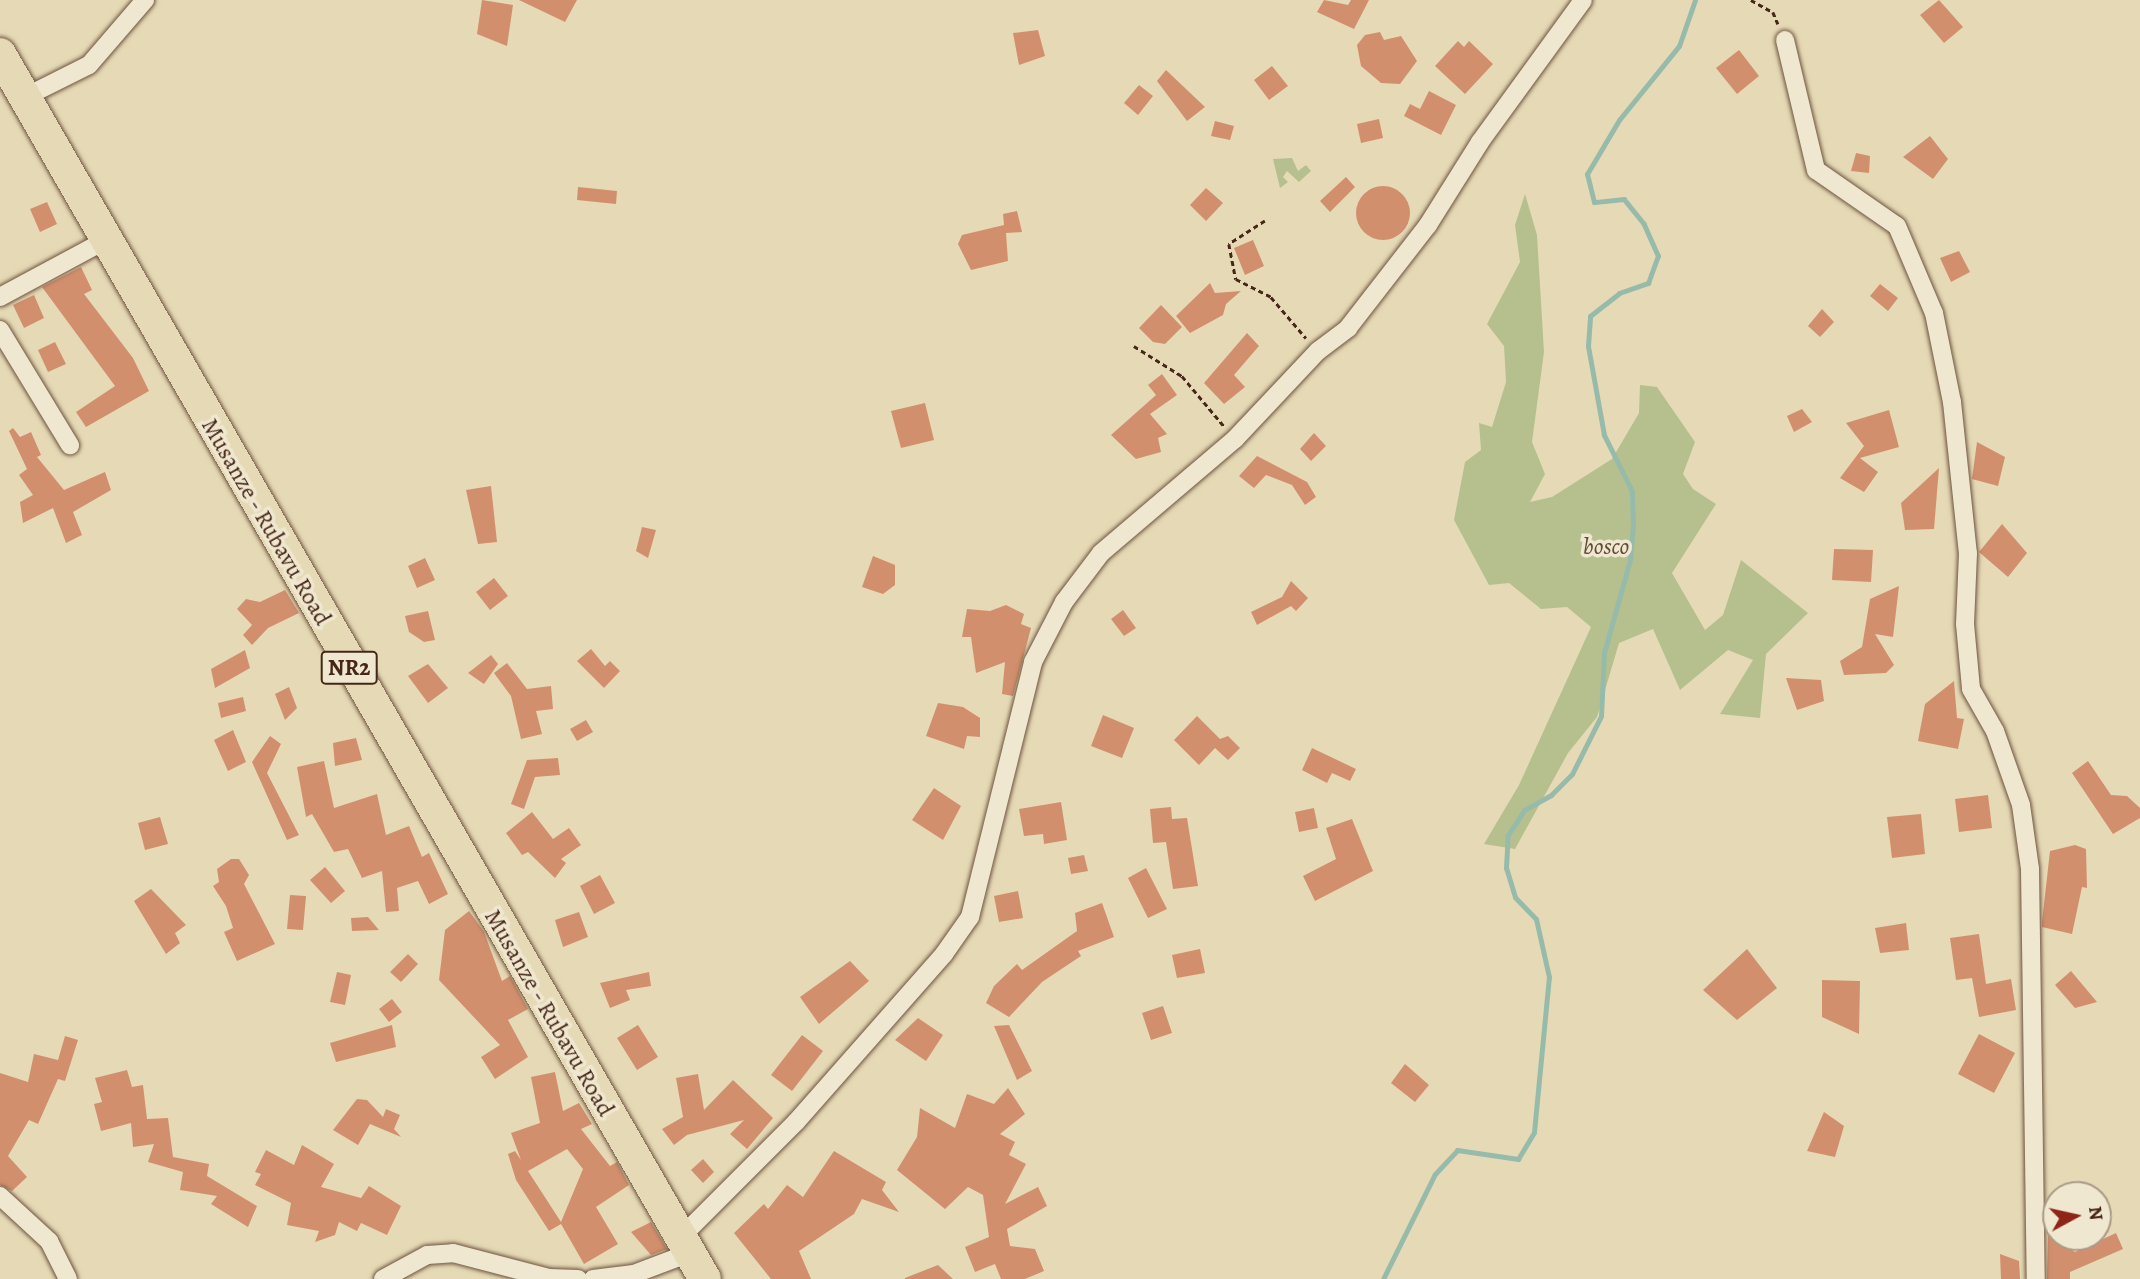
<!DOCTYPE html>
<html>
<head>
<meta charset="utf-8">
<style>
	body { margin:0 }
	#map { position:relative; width:2140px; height:1279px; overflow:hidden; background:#e6dab6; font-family:Alegreya,serif }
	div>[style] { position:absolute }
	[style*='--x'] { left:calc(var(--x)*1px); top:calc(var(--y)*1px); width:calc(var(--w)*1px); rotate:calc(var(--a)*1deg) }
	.green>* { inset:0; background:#b5c08e }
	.stream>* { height:5px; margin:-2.5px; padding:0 2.5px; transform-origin:2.5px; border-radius:2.5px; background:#97bbab }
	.building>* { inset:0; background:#d28f6e }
	.round { border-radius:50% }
	.path>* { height:2.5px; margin-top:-1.25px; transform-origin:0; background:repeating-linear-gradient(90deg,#462617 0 5px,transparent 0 8.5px) }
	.roads { filter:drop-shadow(0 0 2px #6e533f) drop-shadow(0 0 2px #6e533f) }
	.street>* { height:18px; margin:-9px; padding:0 9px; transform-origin:9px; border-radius:9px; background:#efe7d0 }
	.highway>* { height:32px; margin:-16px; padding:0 16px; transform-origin:16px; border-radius:16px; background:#e6dab6 }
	span { translate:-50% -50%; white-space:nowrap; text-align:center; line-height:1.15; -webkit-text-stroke:7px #efe7d0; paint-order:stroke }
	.shield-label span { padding:2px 5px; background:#efe7d0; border:2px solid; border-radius:5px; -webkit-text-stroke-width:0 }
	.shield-label { font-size:23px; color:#462617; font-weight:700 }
	.street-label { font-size:24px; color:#462617 }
	.park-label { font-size:24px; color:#624c35; font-style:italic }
	.north { position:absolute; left:2042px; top:1181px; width:70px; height:70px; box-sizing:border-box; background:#efe7d0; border:2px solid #ab9a86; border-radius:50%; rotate:82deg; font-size:19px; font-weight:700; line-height:28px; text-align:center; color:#462617 }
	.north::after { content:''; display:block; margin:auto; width:24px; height:32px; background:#8f2418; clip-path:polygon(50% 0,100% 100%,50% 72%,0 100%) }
</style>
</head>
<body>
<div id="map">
	<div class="green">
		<i style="clip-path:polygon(1292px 158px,1298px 171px,1306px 165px,1311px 171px,1299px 182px,1287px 171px,1283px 177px,1288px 182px,1280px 188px,1273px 159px)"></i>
		<i style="clip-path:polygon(1525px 194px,1537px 235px,1544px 352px,1532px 442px,1545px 474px,1530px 502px,1552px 497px,1612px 459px,1639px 413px,1640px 385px,1657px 387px,1695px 442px,1683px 474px,1693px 489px,1716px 504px,1672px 573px,1705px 630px,1723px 615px,1741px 560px,1808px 613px,1766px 654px,1760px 718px,1720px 714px,1753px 660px,1728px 650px,1680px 690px,1653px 629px,1619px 643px,1597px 717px,1568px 753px,1515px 849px,1484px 844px,1519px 785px,1591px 627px,1567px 607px,1541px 609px,1509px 583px,1489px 585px,1454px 520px,1465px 462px,1481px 450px,1479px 423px,1492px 427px,1506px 382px,1504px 346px,1487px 324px,1520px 262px,1515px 225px)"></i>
	</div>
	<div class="stream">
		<i style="--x:1383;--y:1279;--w:117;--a:-63.7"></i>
		<i style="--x:1435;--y:1174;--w:33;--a:-47"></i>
		<i style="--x:1457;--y:1150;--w:62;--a:8.4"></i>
		<i style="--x:1518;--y:1159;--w:31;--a:-59"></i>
		<i style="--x:1534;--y:1132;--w:156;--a:-84.5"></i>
		<i style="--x:1549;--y:977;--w:59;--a:-102.6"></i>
		<i style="--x:1536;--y:919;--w:30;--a:-134"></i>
		<i style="--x:1515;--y:897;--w:30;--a:-107"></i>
		<i style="--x:1506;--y:868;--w:33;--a:-87"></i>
		<i style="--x:1508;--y:835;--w:30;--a:-57"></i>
		<i style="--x:1524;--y:810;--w:31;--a:-29"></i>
		<i style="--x:1551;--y:795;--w:30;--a:-45"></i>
		<i style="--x:1572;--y:774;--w:65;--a:-63.4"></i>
		<i style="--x:1601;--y:716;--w:63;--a:-87.3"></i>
		<i style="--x:1604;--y:653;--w:97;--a:-74.4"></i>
		<i style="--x:1630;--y:560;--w:34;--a:-85"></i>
		<i style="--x:1633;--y:526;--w:35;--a:-92"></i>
		<i style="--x:1632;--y:491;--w:63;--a:-116.6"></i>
		<i style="--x:1604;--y:435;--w:90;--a:-100.2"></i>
		<i style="--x:1588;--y:346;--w:30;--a:-86"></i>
		<i style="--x:1590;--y:316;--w:37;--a:-38"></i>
		<i style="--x:1619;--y:293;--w:31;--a:-19"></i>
		<i style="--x:1648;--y:283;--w:29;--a:-70"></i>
		<i style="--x:1658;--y:256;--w:35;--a:-114"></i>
		<i style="--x:1644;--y:224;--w:32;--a:-129"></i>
		<i style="--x:1624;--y:199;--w:30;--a:174"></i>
		<i style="--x:1594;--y:202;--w:29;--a:-104"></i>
		<i style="--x:1587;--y:174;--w:63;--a:-59.3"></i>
		<i style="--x:1619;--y:120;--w:95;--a:-51"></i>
		<i style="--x:1679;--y:46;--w:49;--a:-70.8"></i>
	</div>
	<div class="building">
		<i style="clip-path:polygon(482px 0,513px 5px,507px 46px,477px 34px)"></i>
		<i style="clip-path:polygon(519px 0,577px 0,565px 22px)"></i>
		<i style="clip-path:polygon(1324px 0,1348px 5px,1351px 0,1369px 0,1354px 29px,1317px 12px)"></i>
		<i style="clip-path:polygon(1939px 0,1963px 27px,1944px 43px,1920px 15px)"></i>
		<i style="clip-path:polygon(1038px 30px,1045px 56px,1019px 65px,1013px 33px)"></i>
		<i style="clip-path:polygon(1380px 32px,1384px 40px,1401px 36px,1417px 61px,1400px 84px,1381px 83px,1361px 66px,1357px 45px,1365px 35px)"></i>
		<i style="clip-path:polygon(1458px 41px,1464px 47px,1469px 41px,1493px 64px,1465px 94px,1435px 66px)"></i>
		<i style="clip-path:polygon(1739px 50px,1759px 76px,1737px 94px,1716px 68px)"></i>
		<i style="clip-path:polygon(1272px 66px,1288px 86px,1269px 100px,1254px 80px)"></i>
		<i style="clip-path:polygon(1166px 70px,1205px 107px,1187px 121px,1157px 81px)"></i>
		<i style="clip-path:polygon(1139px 85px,1153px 96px,1138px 115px,1124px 103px)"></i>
		<i style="clip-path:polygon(1429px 91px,1456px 105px,1441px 135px,1404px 116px,1410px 104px,1420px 109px)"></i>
		<i style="clip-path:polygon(1379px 119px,1383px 138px,1361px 143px,1357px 124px)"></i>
		<i style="clip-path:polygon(1215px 121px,1234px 126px,1230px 140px,1211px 136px)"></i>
		<i style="clip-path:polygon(1930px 136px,1948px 159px,1933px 179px,1903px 157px)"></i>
		<i style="clip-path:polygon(1856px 153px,1870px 156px,1869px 173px,1851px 171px)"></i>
		<i style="clip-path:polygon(1346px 177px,1355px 187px,1330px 212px,1320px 201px)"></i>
		<i class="round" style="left:1356px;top:186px;width:54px;height:54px"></i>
		<i style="clip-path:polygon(578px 187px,617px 191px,616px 204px,577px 200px)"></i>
		<i style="clip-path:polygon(1206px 188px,1223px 203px,1206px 221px,1190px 205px)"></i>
		<i style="clip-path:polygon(47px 202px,57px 224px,40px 232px,30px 209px)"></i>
		<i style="clip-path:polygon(1017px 211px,1022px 232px,1006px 233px,1008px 261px,971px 270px,958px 244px,962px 235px,1004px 225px,1003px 214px)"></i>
		<i style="clip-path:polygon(1253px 240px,1264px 266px,1245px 275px,1234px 248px)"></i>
		<i style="clip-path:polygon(1959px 251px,1970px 272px,1951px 282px,1940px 258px)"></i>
		<i style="clip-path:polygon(81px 267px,92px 290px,84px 294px,133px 358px,149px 391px,86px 427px,76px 412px,115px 386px,42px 287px)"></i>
		<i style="clip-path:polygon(1210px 283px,1215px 293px,1241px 291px,1226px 304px,1223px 315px,1190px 333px,1176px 316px)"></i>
		<i style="clip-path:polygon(1880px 284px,1898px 298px,1888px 311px,1870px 296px)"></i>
		<i style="clip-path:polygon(34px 295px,44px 318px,24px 328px,13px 305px)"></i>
		<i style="clip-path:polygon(1161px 305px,1182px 327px,1165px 344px,1153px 342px,1139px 328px)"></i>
		<i style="clip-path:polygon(1822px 309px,1834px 322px,1820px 337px,1808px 326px)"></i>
		<i style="clip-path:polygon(1247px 333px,1259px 346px,1234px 375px,1245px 387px,1224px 404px,1204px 383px)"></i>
		<i style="clip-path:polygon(55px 342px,66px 364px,48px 372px,38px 350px)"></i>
		<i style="clip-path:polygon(1162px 374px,1177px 395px,1150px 414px,1167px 434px,1158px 438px,1161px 452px,1136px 459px,1111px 435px,1156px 395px,1148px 385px)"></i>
		<i style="clip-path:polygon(925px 403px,934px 440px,901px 448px,891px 411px)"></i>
		<i style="clip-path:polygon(1802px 409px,1812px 422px,1794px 432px,1787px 416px)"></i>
		<i style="clip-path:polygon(1889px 410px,1899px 447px,1860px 458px,1878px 472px,1864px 492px,1840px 478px,1864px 446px,1846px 423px)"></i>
		<i style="clip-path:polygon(13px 428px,20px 437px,31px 432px,41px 455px,37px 457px,64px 490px,105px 472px,111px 490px,73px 512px,82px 535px,66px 543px,53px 508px,23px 523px,20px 502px,33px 495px,19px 475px,27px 469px,9px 431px)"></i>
		<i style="clip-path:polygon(1314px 433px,1326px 446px,1311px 461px,1300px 449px)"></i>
		<i style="clip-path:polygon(1977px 442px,2005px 457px,1998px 486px,1972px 479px)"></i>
		<i style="clip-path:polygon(1257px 456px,1307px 482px,1316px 497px,1305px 505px,1292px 485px,1266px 475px,1254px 488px,1239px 476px)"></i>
		<i style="clip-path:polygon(1939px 468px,1934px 529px,1905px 530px,1901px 503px)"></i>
		<i style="clip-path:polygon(491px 486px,497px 542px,478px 544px,466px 490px)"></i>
		<i style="clip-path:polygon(2002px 524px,2027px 553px,2008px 577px,1979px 552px)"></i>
		<i style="clip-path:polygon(642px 527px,656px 530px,648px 558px,636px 551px)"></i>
		<i style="clip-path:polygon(1834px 549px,1873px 550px,1871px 582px,1832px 580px)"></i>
		<i style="clip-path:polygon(873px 556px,895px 565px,895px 585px,883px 594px,862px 587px)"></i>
		<i style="clip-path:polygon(425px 558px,435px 580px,417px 588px,408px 566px)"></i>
		<i style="clip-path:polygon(494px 578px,508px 596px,490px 610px,476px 592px)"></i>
		<i style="clip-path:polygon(1291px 581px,1308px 598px,1296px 611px,1291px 606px,1257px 625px,1251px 612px,1282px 597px)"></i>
		<i style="clip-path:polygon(1899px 586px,1893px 637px,1875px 634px,1894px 665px,1886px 673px,1844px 675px,1840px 661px,1862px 647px,1870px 599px)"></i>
		<i style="clip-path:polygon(285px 590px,299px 613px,268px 628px,252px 645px,243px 635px,252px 625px,237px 609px,246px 599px,260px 602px)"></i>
		<i style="clip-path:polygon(1006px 605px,1024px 614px,1021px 624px,1031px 628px,1013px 696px,1002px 694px,1005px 662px,976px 673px,971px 637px,962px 637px,967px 609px,990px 611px)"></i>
		<i style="clip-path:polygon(1123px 610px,1136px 628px,1124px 636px,1111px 619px)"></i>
		<i style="clip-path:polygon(428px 611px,435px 640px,424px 642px,409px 632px,405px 616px)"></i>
		<i style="clip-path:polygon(591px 649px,605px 666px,610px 661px,620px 671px,604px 688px,577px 661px)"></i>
		<i style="clip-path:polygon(245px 650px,250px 668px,215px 688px,211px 669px)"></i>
		<i style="clip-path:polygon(491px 655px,498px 664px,484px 684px,468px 673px)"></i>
		<i style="clip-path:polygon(507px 663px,527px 689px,551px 686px,553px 709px,536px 711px,542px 734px,521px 739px,511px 696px,494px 673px)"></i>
		<i style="clip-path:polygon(428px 664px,448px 688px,428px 703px,408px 676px)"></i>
		<i style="clip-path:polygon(1786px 678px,1821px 680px,1824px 701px,1797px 710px)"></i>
		<i style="clip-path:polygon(1954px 681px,1957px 718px,1964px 719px,1958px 749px,1918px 741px,1925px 704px)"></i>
		<i style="clip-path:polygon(289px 687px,297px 708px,285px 720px,275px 694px)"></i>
		<i style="clip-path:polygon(243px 697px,246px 711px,221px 718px,218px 703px)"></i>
		<i style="clip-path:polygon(938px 703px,963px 707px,980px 718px,980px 737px,967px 736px,964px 749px,926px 736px)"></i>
		<i style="clip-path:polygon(1103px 715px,1134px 728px,1122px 758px,1091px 746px)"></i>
		<i style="clip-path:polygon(1197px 716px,1220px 739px,1228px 736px,1240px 748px,1228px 760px,1215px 748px,1199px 765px,1174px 740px)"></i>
		<i style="clip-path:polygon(586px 720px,593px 732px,577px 741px,570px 729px)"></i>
		<i style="clip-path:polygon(233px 730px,246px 762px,228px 771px,214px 740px)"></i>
		<i style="clip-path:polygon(270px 736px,281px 744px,267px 773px,299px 835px,287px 840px,252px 762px)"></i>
		<i style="clip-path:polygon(356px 738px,362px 760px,335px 766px,333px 743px)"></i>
		<i style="clip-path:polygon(1312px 748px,1356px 769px,1350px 781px,1332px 773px,1327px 783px,1302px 770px)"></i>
		<i style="clip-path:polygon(558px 758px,560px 775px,535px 777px,524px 809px,511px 804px,527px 760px)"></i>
		<i style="clip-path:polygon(324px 761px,334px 808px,377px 794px,386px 835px,409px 826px,422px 857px,429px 853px,448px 894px,429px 904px,418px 881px,397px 888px,399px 911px,386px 912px,382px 871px,362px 878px,348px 849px,334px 852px,312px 814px,306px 817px,297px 767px)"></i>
		<i style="clip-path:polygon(2088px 761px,2111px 795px,2127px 796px,2140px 808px,2140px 818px,2113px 834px,2072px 773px)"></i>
		<i style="clip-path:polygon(934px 788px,961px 806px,943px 840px,912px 820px)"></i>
		<i style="clip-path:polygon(1988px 795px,1992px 828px,1959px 832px,1955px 799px)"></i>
		<i style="clip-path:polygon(1061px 802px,1067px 840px,1044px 844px,1043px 834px,1024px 836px,1019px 809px)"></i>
		<i style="clip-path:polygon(1171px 807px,1172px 819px,1187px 818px,1198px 886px,1173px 889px,1166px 842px,1153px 843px,1150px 809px)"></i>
		<i style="clip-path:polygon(1314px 808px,1318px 828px,1299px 832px,1295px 812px)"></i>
		<i style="clip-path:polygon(532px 812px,553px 839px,569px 828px,581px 845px,561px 859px,566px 863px,555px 878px,528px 852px,522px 855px,506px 833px)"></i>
		<i style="clip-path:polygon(1921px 814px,1925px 854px,1892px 858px,1887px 817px)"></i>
		<i style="clip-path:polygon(160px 817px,168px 844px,145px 850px,138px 823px)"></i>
		<i style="clip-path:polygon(1352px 819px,1373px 871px,1315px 901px,1303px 876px,1336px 859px,1326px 828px)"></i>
		<i style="clip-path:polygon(2075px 845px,2086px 849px,2087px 888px,2082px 887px,2072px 934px,2042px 927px,2042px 922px,2050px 851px)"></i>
		<i style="clip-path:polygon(1084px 855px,1088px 871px,1071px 874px,1068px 858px)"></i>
		<i style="clip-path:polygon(231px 859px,239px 859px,249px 875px,244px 884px,275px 944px,237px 961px,224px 932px,233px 928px,226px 906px,213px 886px,219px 882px,217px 869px)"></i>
		<i style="clip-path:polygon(325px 867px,345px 891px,331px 903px,310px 880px)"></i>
		<i style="clip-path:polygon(1146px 868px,1167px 909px,1148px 918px,1128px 878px)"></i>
		<i style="clip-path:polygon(600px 875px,615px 903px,594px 914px,580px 886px)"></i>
		<i style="clip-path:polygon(151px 889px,186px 925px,175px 933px,180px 943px,166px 954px,134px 901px)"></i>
		<i style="clip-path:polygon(1018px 891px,1023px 918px,999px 922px,994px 896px)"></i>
		<i style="clip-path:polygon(290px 895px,306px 896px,303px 930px,287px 929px)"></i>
		<i style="clip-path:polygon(1102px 903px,1114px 937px,1078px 951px,1081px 956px,1042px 982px,1009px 1017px,986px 1003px,994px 986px,1017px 964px,1022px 970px,1077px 931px,1075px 913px)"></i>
		<i style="clip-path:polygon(469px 911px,484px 932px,502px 981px,510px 976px,528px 1009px,508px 1020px,528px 1057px,495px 1079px,481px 1057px,500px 1045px,439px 980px,445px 930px)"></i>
		<i style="clip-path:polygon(579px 912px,588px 937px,563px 947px,555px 920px)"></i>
		<i style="clip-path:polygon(368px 917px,379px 930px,352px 931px,351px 918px)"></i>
		<i style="clip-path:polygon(1906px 923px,1909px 950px,1880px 953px,1875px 928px)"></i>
		<i style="clip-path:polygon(1979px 934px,1986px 984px,2011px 979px,2016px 1010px,1979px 1017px,1972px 978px,1956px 980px,1950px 938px)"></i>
		<i style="clip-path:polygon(1200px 949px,1205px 973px,1177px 978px,1172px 955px)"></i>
		<i style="clip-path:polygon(1747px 949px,1777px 988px,1737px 1020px,1703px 990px)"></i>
		<i style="clip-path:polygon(408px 954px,418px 964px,401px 982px,390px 972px)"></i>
		<i style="clip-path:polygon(850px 961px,869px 981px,819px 1024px,800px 997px)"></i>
		<i style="clip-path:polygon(2071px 971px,2097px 1002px,2075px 1008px,2055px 985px)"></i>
		<i style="clip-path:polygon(337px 972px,351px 975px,345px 1005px,330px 1002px)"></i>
		<i style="clip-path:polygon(649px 972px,651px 986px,626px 990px,630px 1000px,610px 1008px,600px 983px)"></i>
		<i style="clip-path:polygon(1822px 980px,1860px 981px,1859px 1034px,1822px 1017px)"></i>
		<i style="clip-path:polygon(392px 999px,402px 1012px,389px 1022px,379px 1009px)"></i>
		<i style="clip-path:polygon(1163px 1006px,1172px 1033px,1151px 1040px,1142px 1013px)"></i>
		<i style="clip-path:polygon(918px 1018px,943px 1035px,926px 1061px,895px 1040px)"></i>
		<i style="clip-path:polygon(392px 1025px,396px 1047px,336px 1062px,330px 1043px)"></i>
		<i style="clip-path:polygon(638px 1025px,658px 1057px,637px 1070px,617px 1038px)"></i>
		<i style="clip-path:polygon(1009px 1025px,1032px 1071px,1017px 1080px,994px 1026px)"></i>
		<i style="clip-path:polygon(1979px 1034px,2015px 1053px,1994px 1093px,1958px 1074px)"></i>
		<i style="clip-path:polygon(802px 1035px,823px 1051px,792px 1091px,771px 1075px)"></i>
		<i style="clip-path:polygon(65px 1036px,78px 1040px,65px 1081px,58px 1079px,38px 1124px,29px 1120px,8px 1156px,27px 1177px,12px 1191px,0 1185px,0 1073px,28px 1082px,34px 1054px,58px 1060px)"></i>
		<i style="clip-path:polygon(1405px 1064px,1429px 1085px,1415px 1102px,1391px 1083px)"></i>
		<i style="clip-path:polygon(127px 1070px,132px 1087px,143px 1085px,147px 1119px,168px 1118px,173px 1157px,209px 1164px,207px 1176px,257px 1206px,248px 1227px,211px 1204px,217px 1196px,180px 1190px,183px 1172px,148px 1162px,154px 1144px,133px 1147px,131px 1123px,101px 1131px,94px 1104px,102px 1102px,95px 1078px)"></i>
		<i style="clip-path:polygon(evenodd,555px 1072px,563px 1111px,579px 1103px,592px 1124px,581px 1129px,610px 1166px,617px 1162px,629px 1185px,596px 1207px,618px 1244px,584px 1264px,561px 1224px,549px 1231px,516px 1180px,508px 1154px,515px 1151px,521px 1160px,511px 1133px,540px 1123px,531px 1077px,555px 1072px,567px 1149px,583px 1169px,561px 1222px,528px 1171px,567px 1149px)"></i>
		<i style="clip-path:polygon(698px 1074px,704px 1110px,733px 1080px,773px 1118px,747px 1149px,730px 1134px,744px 1120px,687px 1135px,674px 1145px,662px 1129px,683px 1117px,676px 1078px)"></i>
		<i style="clip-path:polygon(1008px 1088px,1025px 1114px,1000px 1134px,1015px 1142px,1009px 1155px,1026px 1164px,1005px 1204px,1038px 1187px,1047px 1206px,1007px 1229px,1010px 1246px,1035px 1249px,1044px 1271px,1025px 1279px,1001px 1279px,995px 1264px,975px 1272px,965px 1247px,989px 1237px,983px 1195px,968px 1187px,945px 1209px,897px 1170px,917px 1137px,920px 1108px,955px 1128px,967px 1094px,994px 1104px)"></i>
		<i style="clip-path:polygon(357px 1099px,367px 1100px,383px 1117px,386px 1109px,400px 1115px,394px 1129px,401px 1137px,370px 1124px,358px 1145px,333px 1130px)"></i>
		<i style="clip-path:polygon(1824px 1112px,1844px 1126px,1835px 1157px,1807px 1151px)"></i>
		<i style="clip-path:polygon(302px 1145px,334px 1164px,321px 1187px,361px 1198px,369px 1186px,401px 1206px,387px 1235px,361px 1223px,357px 1231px,339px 1222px,335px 1235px,315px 1242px,319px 1231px,287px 1225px,291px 1203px,255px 1185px,261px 1174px,255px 1172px,266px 1150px,294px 1165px)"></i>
		<i style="clip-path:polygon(834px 1151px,886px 1182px,882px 1190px,899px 1212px,862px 1199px,854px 1214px,799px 1251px,811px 1279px,771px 1279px,734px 1233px,764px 1204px,768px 1209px,787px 1185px,803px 1197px)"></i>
		<i style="clip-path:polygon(703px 1159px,714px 1172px,703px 1183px,691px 1170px)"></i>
		<i style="clip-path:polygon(651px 1222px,667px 1249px,651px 1255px,631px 1232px)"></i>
		<i style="clip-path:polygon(2116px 1233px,2123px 1249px,2070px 1272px,2070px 1279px,2047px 1279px,2048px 1235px,2075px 1252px)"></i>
		<i style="clip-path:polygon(2000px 1254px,2019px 1261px,2020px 1279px,2001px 1279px)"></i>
		<i style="clip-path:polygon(938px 1265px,953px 1279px,905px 1279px,905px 1278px)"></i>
	</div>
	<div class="path">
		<i style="--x:1751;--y:0;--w:25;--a:29"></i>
		<i style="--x:1773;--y:12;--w:13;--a:67"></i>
		<i style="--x:1265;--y:221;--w:43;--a:147.4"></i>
		<i style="--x:1229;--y:244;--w:36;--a:79"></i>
		<i style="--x:1236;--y:279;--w:39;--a:27"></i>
		<i style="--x:1271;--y:297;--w:54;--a:49.5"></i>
		<i style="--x:1134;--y:346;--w:57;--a:32"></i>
		<i style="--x:1182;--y:376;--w:65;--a:50"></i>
	</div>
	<div class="roads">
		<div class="street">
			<i style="--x:1785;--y:40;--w:134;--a:76.6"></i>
			<i style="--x:1816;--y:170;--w:98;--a:34.7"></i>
			<i style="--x:1897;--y:226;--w:95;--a:67"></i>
			<i style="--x:1934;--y:313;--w:91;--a:78.6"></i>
			<i style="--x:1952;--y:402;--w:152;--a:84"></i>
			<i style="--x:1968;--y:553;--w:71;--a:92.4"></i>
			<i style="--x:1965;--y:624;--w:65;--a:84.7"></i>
			<i style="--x:1971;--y:689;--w:48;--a:60.3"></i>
			<i style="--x:1995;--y:731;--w:78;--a:70.6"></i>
			<i style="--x:2021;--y:805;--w:65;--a:82"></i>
			<i style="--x:2030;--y:869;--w:410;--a:89.2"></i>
			<i style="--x:27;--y:96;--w:69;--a:-26.6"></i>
			<i style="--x:89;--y:65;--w:86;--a:-49.3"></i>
			<i style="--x:0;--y:297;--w:120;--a:-28.3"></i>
			<i style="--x:0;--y:330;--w:135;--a:58.7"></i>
			<i style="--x:0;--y:1196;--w:67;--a:42.6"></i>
			<i style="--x:49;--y:1241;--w:42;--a:63.4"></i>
			<i style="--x:383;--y:1279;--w:50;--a:-28.6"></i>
			<i style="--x:427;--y:1255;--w:26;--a:-4"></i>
			<i style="--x:453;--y:1253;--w:99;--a:14.6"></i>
			<i style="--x:549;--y:1278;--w:29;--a:2"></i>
			<i style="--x:593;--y:1279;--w:41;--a:-7"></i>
			<i style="--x:634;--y:1274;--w:48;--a:-20.7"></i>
			<i style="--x:679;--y:1257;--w:19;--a:-87"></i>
			<i style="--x:680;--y:1238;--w:164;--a:-45"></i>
			<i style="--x:796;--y:1122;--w:224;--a:-48.6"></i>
			<i style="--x:944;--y:954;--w:45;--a:-54.9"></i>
			<i style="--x:970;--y:917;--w:263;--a:-76.1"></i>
			<i style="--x:1033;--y:662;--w:68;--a:-62.7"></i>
			<i style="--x:1064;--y:602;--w:61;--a:-52.9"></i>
			<i style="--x:1101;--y:553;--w:176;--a:-40.4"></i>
			<i style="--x:1235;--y:439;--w:121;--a:-46.7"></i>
			<i style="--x:1318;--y:351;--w:38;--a:-37"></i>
			<i style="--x:1348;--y:328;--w:130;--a:-52.2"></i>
			<i style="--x:1428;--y:225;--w:98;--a:-57.9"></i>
			<i style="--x:1480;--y:142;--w:175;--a:-54"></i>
		</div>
		<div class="highway">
			<i style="--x:0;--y:54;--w:1413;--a:60.08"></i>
		</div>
	</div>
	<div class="shield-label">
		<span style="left:349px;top:668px">NR2</span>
	</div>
	<div class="street-label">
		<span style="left:266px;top:522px;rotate:60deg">Musanze - Rubavu Road</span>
		<span style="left:549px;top:1013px;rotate:60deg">Musanze - Rubavu Road</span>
	</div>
	<div class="park-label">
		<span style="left:1606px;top:547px">bosco</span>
	</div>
	<div class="north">N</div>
</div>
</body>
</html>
